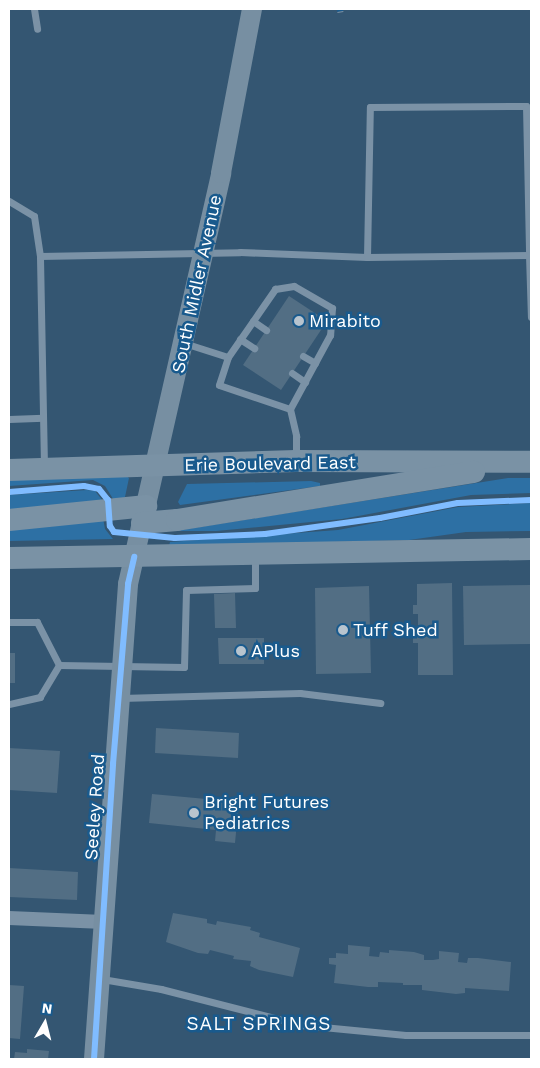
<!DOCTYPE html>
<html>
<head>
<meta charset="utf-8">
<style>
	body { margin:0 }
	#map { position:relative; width:540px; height:1068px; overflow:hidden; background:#345672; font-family:"Work Sans",sans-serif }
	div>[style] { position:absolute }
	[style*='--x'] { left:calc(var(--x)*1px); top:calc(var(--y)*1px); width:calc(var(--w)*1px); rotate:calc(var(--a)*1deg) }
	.green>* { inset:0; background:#2d70a4 }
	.building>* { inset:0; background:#526e84 }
	.lane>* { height:7px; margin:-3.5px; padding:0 3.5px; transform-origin:3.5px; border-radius:3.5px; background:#7b92a6 }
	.street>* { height:14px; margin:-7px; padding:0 7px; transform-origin:7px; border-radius:7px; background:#7b92a6 }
	.secondary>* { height:20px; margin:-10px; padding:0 10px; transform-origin:10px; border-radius:10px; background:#778fa2 }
	.primary>* { height:22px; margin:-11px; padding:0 11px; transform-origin:11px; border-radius:11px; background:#7a92a5 }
	.rail>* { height:5.5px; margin-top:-2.75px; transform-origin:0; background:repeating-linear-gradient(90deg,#195a8d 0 11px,#7c92a5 0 22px); box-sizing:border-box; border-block:1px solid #7c92a5 }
	.cycleway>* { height:6px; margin:-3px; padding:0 3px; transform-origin:3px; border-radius:3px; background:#80bcff }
	.dots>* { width:14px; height:14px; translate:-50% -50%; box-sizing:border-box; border:2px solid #195a8d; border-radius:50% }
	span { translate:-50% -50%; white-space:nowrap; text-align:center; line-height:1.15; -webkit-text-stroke:5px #195a8d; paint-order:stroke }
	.street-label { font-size:18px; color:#fff }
	.poi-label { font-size:18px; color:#fff }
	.left { translate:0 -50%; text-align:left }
	.neighbourhood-label { font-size:19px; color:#fff; letter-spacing:1px }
	.frame { position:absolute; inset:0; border:10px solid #fff; pointer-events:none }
	.north { position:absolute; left:20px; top:998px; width:50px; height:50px; -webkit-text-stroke:4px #195a8d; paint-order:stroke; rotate:8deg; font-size:14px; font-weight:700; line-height:20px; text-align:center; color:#fff }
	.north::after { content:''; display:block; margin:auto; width:18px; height:22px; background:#fff; clip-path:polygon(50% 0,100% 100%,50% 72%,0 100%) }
</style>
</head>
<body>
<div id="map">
	<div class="green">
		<i style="clip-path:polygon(125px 475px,129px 478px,125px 497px,115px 502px,105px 486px,93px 480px,9px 486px,9px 478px)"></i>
		<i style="clip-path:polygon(508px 478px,531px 478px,531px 493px,471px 495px,342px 519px,216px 531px,174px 531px)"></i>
		<i style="clip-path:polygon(311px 481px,320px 483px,320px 486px,180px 505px,178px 502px,187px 484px)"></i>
		<i style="clip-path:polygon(87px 490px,95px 491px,103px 501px,9px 510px,9px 495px)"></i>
		<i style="clip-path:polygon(531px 503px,531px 531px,466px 532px,409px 540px,169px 546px,170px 542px,338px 530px,458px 507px)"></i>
		<i style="clip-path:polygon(103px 518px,105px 529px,113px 539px,9px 541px,9px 526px)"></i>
	</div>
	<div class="building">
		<i style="clip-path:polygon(289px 296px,327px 321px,281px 390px,243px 365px)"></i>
		<i style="clip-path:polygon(452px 583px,453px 675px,418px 675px,418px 643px,413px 643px,413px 634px,418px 634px,418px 614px,413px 614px,413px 605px,417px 605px,417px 584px)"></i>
		<i style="clip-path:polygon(531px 585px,531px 644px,464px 645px,463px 586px)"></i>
		<i style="clip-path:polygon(369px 586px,371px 673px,316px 674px,315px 588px)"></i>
		<i style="clip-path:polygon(235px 593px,236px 628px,215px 628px,214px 594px)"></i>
		<i style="clip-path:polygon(218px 638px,264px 638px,264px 664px,219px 664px)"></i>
		<i style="clip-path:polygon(9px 653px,15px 653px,15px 683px,9px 683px)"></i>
		<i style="clip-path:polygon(156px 728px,239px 733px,238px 758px,155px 753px)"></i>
		<i style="clip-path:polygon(9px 748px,60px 751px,57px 793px,9px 790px)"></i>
		<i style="clip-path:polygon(152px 794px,239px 802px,235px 843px,215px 841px,216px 830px,149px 823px)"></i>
		<i style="clip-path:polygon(9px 868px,78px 872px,77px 900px,9px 897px)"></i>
		<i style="clip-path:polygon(173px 913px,207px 919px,207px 923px,216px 925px,217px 921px,251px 927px,250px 930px,260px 933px,259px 937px,300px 948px,293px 977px,259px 970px,250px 966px,251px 961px,233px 959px,234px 956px,210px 950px,208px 954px,198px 953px,166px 942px)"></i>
		<i style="clip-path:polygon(348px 945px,370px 947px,369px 956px,379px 957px,380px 952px,389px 953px,389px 950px,414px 952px,424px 955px,424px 960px,433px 960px,439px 959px,439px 951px,459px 953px,458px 962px,467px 963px,468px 958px,478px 958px,511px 962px,509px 991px,465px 988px,465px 993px,456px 994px,422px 990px,422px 985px,403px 985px,403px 983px,378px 982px,378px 987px,368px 987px,334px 983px,336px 965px,329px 964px,329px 958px,336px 958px,336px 953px,348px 954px)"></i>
		<i style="clip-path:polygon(9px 985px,24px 986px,20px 1039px,9px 1038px)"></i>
		<i style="clip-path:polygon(27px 1049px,49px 1051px,48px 1059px,14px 1059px,15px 1052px,27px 1053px)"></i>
	</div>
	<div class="lane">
		<i style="--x:34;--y:9;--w:20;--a:81"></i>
		<i style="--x:9;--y:201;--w:29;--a:31"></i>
		<i style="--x:34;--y:216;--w:40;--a:81.5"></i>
		<i style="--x:367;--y:257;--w:150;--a:-88.9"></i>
		<i style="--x:370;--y:107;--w:156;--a:-0.4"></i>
		<i style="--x:526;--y:106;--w:149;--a:88.8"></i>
		<i style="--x:253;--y:321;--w:16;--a:35"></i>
		<i style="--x:240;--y:339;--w:17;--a:33"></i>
		<i style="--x:184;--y:343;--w:46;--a:17.7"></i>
		<i style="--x:228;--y:357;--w:29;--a:108"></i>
		<i style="--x:219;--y:385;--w:75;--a:18.7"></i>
		<i style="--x:290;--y:409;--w:28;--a:77"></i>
		<i style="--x:296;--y:436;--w:21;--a:90"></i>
		<i style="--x:303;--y:356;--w:14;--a:30"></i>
		<i style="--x:228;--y:357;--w:83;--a:-55.3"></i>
		<i style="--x:275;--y:289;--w:19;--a:-9"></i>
		<i style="--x:294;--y:286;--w:44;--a:30.1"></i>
		<i style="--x:332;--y:308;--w:27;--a:94"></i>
		<i style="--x:330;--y:335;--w:84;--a:118.4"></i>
		<i style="--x:292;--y:373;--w:16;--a:35"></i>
		<i style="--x:9;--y:419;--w:34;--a:-2"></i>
		<i style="--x:44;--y:466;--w:210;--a:-91.1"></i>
		<i style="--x:40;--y:256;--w:200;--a:-1.1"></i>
		<i style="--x:240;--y:252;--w:127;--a:2.3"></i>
		<i style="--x:367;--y:257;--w:162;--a:-0.7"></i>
		<i style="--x:529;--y:255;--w:62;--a:88.2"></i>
		<i style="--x:9;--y:622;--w:28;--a:0"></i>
		<i style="--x:37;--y:622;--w:48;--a:62.9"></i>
		<i style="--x:59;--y:665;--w:37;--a:121"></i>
		<i style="--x:40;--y:697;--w:32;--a:167"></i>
		<i style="--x:59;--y:665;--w:125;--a:0.9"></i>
		<i style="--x:184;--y:667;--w:77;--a:-88.5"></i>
		<i style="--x:186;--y:590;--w:69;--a:-1.7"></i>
		<i style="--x:255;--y:588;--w:31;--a:-90"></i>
		<i style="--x:121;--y:698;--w:179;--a:-1.6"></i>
		<i style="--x:300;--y:693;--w:81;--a:7.1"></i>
		<i style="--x:102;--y:979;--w:60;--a:9.6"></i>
		<i style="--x:161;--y:989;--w:146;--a:14.3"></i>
		<i style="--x:302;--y:1025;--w:104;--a:5.5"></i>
		<i style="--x:406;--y:1035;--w:125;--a:0"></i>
	</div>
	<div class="street">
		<i style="--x:9;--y:918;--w:95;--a:2.4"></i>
	</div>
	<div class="secondary">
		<i style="--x:94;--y:1059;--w:476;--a:-85.9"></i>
		<i style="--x:128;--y:584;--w:421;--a:-77.2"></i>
		<i style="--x:221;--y:173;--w:167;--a:-79.3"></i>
	</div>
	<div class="primary">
		<i style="--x:9;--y:470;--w:287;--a:-1.8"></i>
		<i style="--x:296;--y:461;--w:235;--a:0.2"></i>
		<i style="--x:9;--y:520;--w:138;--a:-5.8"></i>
		<i style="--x:142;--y:523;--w:35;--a:-5"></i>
		<i style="--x:177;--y:520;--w:301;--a:-9.2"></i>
		<i style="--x:9;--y:558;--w:522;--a:-0.99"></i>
	</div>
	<div class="rail">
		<i style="--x:337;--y:10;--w:6;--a:-9"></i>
	</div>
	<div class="cycleway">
		<i style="--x:9;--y:492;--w:75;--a:-4.6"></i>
		<i style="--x:84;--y:486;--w:15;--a:11"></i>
		<i style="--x:99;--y:489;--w:14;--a:51"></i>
		<i style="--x:108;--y:500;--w:26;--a:86"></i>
		<i style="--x:110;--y:526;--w:7;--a:56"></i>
		<i style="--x:114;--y:532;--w:61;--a:5.6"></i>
		<i style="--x:175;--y:538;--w:90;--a:-2.5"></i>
		<i style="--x:265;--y:534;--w:116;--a:-7.9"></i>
		<i style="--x:380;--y:518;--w:79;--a:-10.9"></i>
		<i style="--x:458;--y:503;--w:73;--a:-2.4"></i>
		<i style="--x:94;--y:1059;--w:296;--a:-86.3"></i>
		<i style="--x:113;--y:764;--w:181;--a:-85.2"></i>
		<i style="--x:128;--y:584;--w:28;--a:-77"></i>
	</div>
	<div class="dots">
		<i style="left:299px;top:321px;background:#b8c4ce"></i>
		<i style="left:343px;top:630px;background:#b8c4ce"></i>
		<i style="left:241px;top:651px;background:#b8c4ce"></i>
		<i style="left:194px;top:813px;background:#b8c4ce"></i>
	</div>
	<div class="street-label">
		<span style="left:197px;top:284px;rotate:-78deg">South Midler Avenue</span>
		<span style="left:270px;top:464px;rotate:-1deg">Erie Boulevard East</span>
		<span style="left:95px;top:807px;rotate:-86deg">Seeley Road</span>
	</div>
	<div class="poi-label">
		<span class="left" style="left:309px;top:321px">Mirabito</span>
		<span class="left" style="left:353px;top:630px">Tuff Shed</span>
		<span class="left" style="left:251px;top:651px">APlus</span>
		<span class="left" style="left:204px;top:813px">Bright Futures<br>Pediatrics</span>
	</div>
	<div class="neighbourhood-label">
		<span style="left:259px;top:1024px">SALT SPRINGS</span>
	</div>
	<div class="frame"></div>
	<div class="north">N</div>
</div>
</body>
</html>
